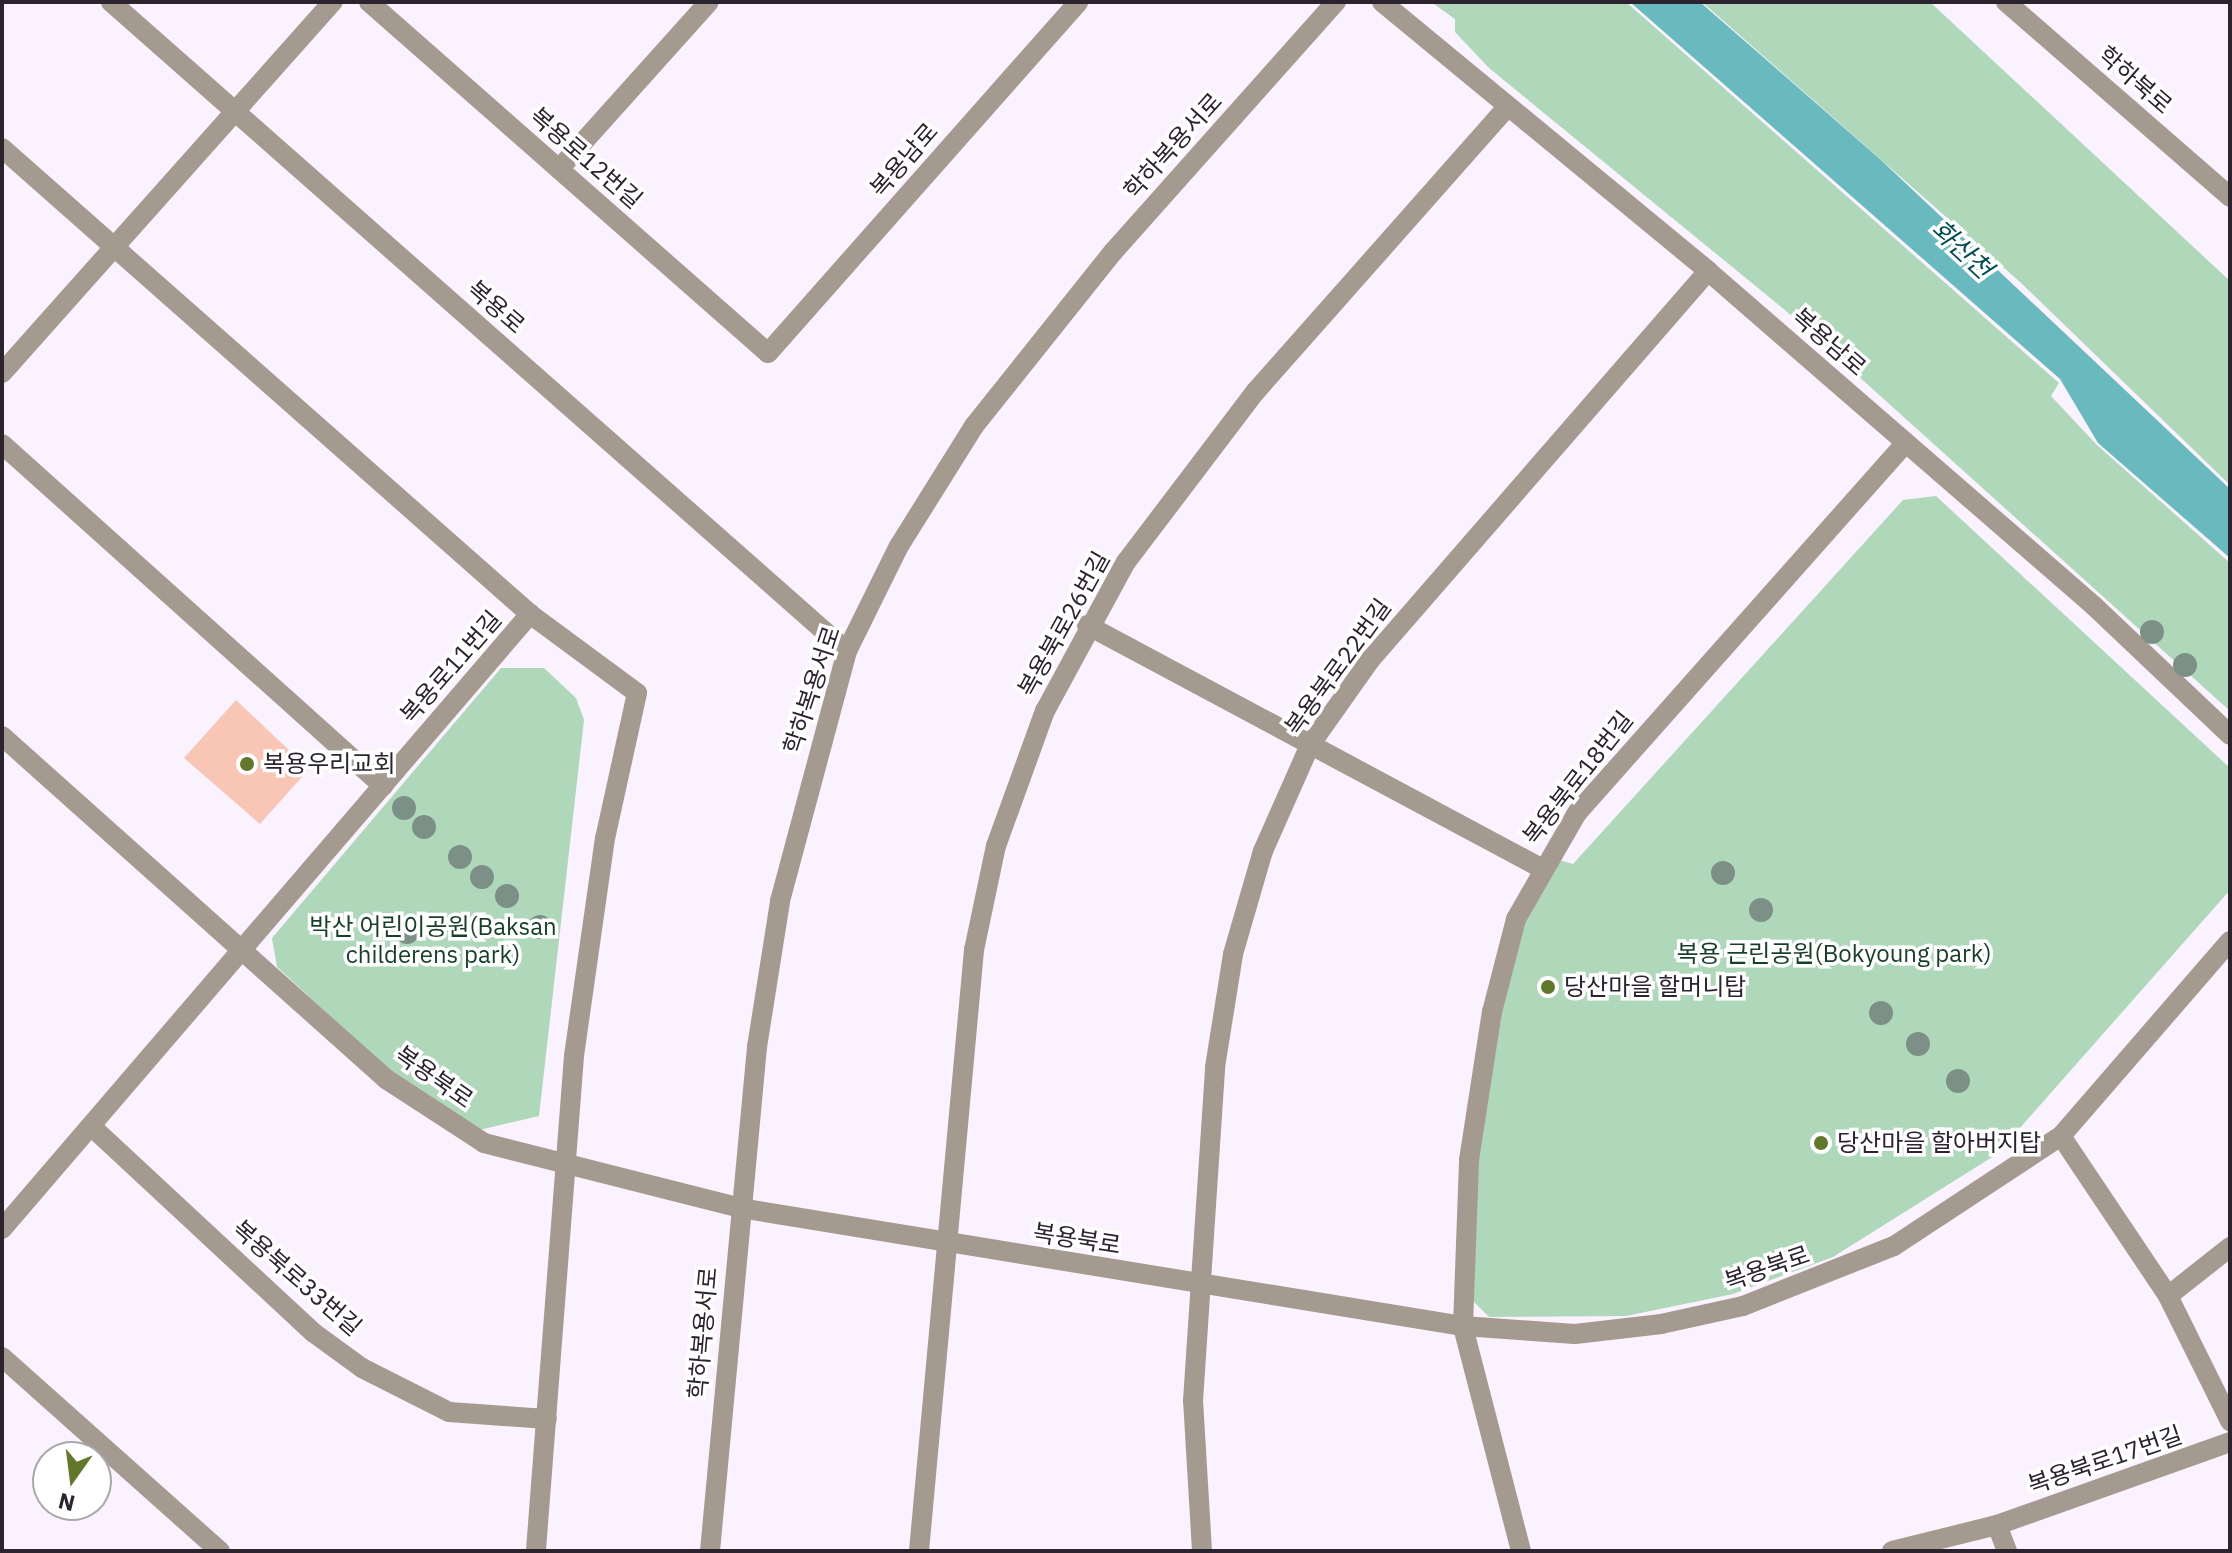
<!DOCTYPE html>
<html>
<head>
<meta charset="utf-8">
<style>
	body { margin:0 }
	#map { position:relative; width:2232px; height:1553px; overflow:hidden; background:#faf2fe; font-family:"IBM Plex Sans","Noto Sans KR",sans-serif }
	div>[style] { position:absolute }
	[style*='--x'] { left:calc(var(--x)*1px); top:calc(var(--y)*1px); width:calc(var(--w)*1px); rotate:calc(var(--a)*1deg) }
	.green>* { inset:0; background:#afd8bb }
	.water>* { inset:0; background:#69babe }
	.building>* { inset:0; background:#f9c6b5 }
	.minor>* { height:20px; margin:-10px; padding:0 10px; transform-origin:10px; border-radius:10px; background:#a59a8f }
	.trees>* { width:24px; height:24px; margin:-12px; border-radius:50%; background:#7c9087 }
	.dots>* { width:22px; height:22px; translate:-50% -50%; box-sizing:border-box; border:4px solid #fff; border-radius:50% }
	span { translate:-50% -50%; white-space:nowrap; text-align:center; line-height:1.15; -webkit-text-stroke:7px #fff; paint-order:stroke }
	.street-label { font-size:24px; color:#2b232e }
	.poi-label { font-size:24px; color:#2b232e }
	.left { translate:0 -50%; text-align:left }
	.park-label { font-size:24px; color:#153f26 }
	.water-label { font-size:26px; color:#004e52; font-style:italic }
	.frame { position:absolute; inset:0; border:4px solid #2b232e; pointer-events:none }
	.north { position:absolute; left:32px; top:1441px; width:80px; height:80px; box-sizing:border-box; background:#fff; border:2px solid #aaa7ab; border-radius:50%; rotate:194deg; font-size:22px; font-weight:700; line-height:32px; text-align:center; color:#2b232e }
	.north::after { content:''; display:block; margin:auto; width:28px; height:36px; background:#617729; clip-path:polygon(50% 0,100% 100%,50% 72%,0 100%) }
</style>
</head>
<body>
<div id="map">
	<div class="green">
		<i style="clip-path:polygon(1431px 2px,1626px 2px,2059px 383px,2051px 396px,2097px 445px,2230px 563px,2230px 711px,1786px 311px,1489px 68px,1455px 32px,1455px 19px)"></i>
		<i style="clip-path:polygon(1702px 2px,1930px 2px,2230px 281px,2230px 485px,2020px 282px)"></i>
		<i style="clip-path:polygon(1936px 496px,2230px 768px,2230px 890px,1997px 1154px,1833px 1257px,1733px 1294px,1626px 1316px,1489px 1317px,1469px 1297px,1480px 1138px,1497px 1023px,1524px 924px,1559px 860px,1573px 864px,1903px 500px)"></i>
		<i style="clip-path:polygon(501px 668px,544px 668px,576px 698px,584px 720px,539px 1116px,479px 1130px,392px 1073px,277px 967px,272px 938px)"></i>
	</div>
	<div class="water">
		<i style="clip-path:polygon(1630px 2px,1700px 2px,1881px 160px,2230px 489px,2230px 558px,2098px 443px,2060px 379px)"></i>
	</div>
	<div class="building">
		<i style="clip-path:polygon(236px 700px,309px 769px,260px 824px,184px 758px)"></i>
	</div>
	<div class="minor">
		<i style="--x:111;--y:2;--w:981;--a:41.41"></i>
		<i style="--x:369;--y:2;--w:531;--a:41.34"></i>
		<i style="--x:768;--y:353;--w:468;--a:-48.5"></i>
		<i style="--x:1382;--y:2;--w:423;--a:39.5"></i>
		<i style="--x:1708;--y:271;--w:510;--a:40.94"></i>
		<i style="--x:2093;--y:605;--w:189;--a:43.5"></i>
		<i style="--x:2006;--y:2;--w:297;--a:41"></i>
		<i style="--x:2;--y:148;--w:704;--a:41.43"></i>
		<i style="--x:530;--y:614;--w:133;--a:36.4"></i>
		<i style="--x:637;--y:693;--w:148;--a:102.4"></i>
		<i style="--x:605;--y:838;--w:220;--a:98.1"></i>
		<i style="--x:574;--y:1056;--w:496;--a:94.4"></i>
		<i style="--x:559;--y:169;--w:224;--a:-48.1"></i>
		<i style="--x:2;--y:373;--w:497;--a:-48.3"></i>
		<i style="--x:2;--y:444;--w:512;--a:41.91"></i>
		<i style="--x:1087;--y:625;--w:515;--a:28.16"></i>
		<i style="--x:2;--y:736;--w:515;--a:41.77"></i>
		<i style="--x:386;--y:1079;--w:117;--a:33.1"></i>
		<i style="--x:484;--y:1143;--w:264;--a:14.2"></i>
		<i style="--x:740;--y:1208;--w:733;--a:9.27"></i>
		<i style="--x:1463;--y:1326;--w:112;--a:4.1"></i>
		<i style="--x:1575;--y:1334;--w:87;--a:-6.6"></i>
		<i style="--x:1661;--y:1324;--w:84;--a:-12.4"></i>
		<i style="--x:1743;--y:1306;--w:162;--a:-21.7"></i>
		<i style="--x:1894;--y:1246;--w:200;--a:-33.4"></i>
		<i style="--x:2061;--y:1136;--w:258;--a:-49.1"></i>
		<i style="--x:91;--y:1126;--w:304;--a:42.9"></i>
		<i style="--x:314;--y:1333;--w:59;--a:36.1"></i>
		<i style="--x:362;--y:1368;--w:97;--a:26.8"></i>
		<i style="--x:449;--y:1412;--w:98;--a:4.1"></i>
		<i style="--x:2061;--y:1136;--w:192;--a:56.2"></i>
		<i style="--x:2168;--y:1296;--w:140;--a:63.6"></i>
		<i style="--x:2;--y:1229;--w:811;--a:-49.35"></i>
		<i style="--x:2168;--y:1296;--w:79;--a:-38.3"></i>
		<i style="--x:2;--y:1357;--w:292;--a:41.7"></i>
		<i style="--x:1997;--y:1525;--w:28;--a:69"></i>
		<i style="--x:710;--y:1551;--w:506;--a:-84.67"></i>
		<i style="--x:757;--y:1047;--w:148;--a:-81"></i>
		<i style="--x:780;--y:901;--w:259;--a:-75"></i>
		<i style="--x:847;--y:651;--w:117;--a:-63.7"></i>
		<i style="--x:899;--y:546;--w:142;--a:-58"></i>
		<i style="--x:974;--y:426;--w:223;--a:-51.4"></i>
		<i style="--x:1113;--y:252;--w:335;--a:-48.3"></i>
		<i style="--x:919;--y:1551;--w:604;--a:-84.77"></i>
		<i style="--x:974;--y:950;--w:106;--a:-78.1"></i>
		<i style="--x:996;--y:846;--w:144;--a:-70.1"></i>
		<i style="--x:1045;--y:711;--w:170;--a:-61.5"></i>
		<i style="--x:1126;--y:562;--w:215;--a:-52.8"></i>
		<i style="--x:1256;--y:391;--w:379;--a:-48.5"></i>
		<i style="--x:1202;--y:1551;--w:150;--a:-93.4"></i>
		<i style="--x:1193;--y:1401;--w:335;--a:-86.2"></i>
		<i style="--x:1215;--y:1067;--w:114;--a:-80.9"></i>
		<i style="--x:1233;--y:954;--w:107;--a:-73.8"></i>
		<i style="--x:1263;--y:851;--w:116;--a:-66.1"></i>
		<i style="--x:1310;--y:745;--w:105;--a:-54.7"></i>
		<i style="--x:1371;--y:659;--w:514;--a:-49.02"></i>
		<i style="--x:1521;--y:1551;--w:232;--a:-104.5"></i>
		<i style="--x:1463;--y:1326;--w:166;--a:-87.9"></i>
		<i style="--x:1469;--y:1160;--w:150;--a:-81.2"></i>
		<i style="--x:1492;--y:1012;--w:96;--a:-75.5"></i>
		<i style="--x:1516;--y:919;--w:122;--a:-60.1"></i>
		<i style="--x:1577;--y:813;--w:495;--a:-48.4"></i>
		<i style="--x:1892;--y:1551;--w:108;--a:-13.9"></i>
		<i style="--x:1997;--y:1525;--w:247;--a:-19.6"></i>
	</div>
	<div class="trees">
		<i style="left:2152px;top:632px"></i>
		<i style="left:2185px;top:665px"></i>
		<i style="left:404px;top:808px"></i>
		<i style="left:424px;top:827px"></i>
		<i style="left:460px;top:857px"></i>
		<i style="left:1723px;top:873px"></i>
		<i style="left:482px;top:877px"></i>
		<i style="left:507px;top:896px"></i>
		<i style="left:1761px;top:910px"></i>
		<i style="left:540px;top:927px"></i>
		<i style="left:407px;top:932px"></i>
		<i style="left:1881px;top:1013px"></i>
		<i style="left:1918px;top:1044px"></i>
		<i style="left:1958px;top:1081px"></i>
	</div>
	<div class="dots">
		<i style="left:247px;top:764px;background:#617729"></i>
		<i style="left:1548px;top:987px;background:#617729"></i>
		<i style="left:1821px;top:1143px;background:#617729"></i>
	</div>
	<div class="street-label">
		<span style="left:2135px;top:80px;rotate:41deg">학하북로</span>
		<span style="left:1173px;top:146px;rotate:-48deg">학하복용서로</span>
		<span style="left:586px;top:158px;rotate:41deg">복용로12번길</span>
		<span style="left:904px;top:160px;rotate:-49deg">복용남로</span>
		<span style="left:496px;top:307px;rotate:41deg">복용로</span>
		<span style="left:1829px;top:342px;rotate:41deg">복용남로</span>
		<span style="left:1064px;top:624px;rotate:-61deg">복용북로26번길</span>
		<span style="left:451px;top:667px;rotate:-49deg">복용로11번길</span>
		<span style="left:1338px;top:667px;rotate:-54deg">복용북로22번길</span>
		<span style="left:812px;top:690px;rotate:-72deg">학하복용서로</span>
		<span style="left:1578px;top:778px;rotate:-52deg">복용북로18번길</span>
		<span style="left:434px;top:1077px;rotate:35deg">복용북로</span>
		<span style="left:1077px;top:1239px;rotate:9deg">복용북로</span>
		<span style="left:1767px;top:1268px;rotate:-19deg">복용북로</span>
		<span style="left:297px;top:1278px;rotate:41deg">복용북로33번길</span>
		<span style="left:703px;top:1333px;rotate:-85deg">학하복용서로</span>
		<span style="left:2105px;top:1460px;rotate:-19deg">복용북로17번길</span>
	</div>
	<div class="poi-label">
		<span class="left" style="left:263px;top:764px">복용우리교회</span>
		<span class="left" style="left:1564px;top:987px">당산마을 할머니탑</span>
		<span class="left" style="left:1837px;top:1143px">당산마을 할아버지탑</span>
	</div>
	<div class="park-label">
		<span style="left:433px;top:941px">박산 어린이공원(Baksan<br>childerens park)</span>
		<span style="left:1834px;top:954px">복용 근린공원(Bokyoung park)</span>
	</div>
	<div class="water-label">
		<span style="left:1962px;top:249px;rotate:43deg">화산천</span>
	</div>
	<div class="frame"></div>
	<div class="north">N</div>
</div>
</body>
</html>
